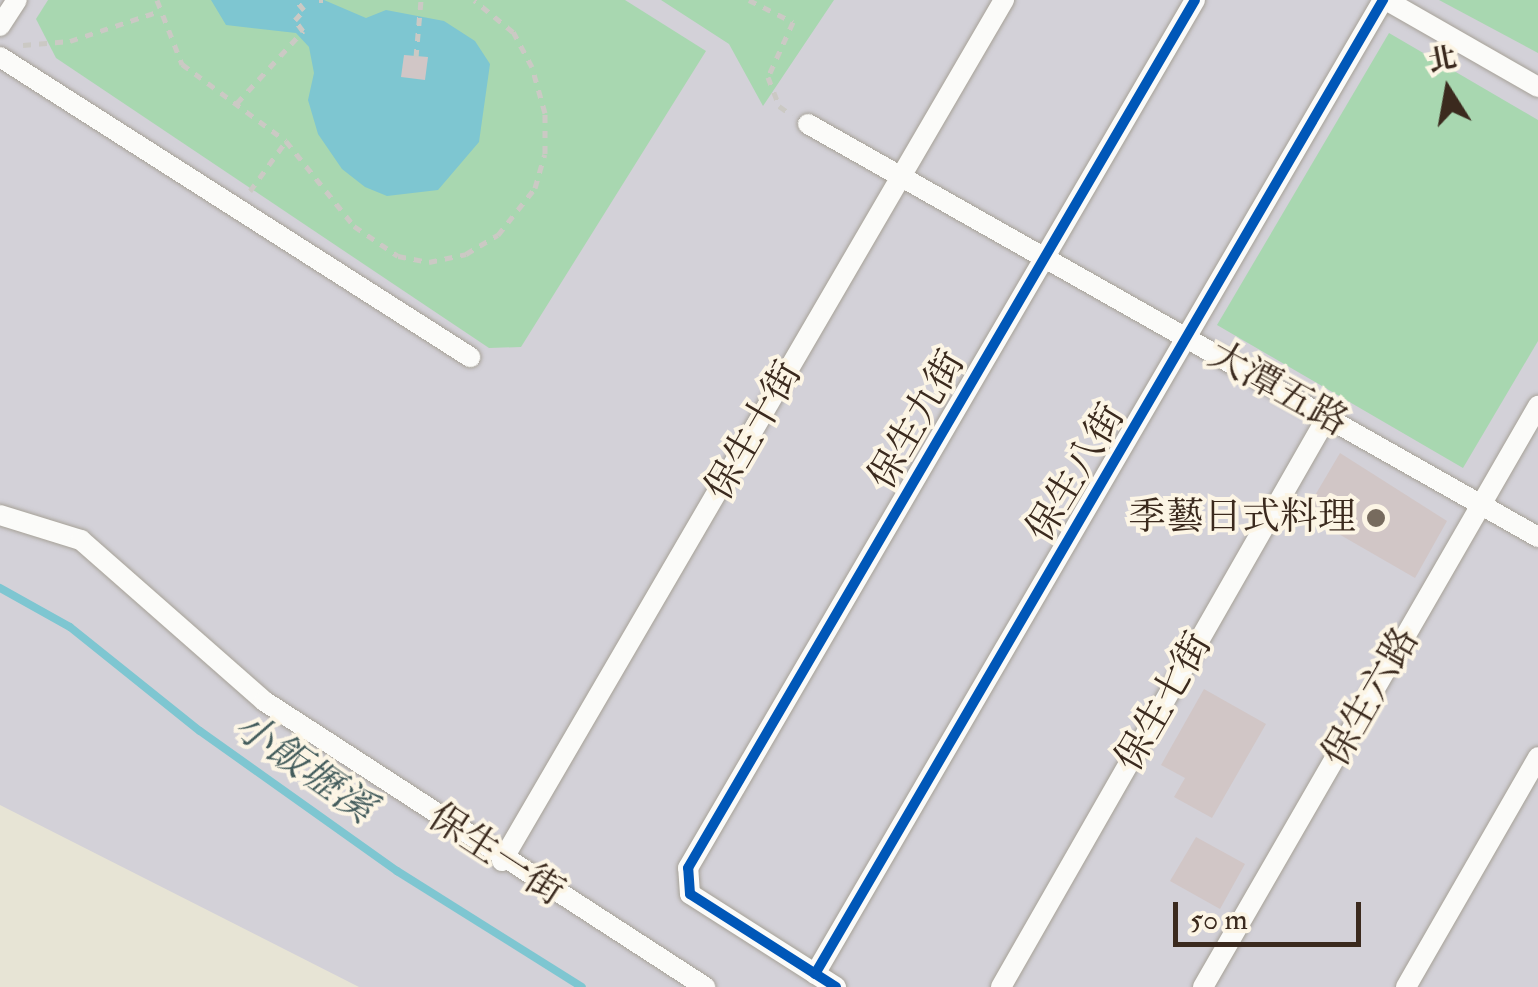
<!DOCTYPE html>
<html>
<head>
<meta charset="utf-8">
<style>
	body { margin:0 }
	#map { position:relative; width:1538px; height:987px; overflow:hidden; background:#e7e4d5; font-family:"IM FELL Double Pica","Noto Serif TC",serif }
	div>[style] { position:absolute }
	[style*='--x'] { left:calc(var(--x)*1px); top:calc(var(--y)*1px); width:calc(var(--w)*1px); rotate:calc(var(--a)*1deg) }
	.industrial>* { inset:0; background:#d3d1d8 }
	.green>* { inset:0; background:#a8d7b0 }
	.water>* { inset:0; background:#7ec6d1 }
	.stream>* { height:8px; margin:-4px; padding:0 4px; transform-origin:4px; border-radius:4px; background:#7ec6d1 }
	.building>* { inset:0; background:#d1c6c6 }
	.path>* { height:5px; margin-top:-2.5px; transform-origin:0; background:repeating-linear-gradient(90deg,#cbc9c4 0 8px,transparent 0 16px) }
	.roads { filter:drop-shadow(0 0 2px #a6a197) drop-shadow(0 0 2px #a6a197) }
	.street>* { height:20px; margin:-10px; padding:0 10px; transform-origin:10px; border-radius:10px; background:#fbfbf9 }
	.cycleway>* { height:10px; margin:-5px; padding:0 5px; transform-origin:5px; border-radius:5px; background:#0057b8 }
	.dots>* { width:28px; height:28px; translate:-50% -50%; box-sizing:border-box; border:5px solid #fcf5e5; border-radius:50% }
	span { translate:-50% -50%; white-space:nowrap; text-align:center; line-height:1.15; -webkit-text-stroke:8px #fcf5e5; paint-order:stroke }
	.street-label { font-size:38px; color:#3b2a1e }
	.poi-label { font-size:38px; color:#3b2a1e }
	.right { translate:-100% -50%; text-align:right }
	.water-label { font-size:40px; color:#435c5c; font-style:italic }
	.north { position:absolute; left:1398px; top:40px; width:100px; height:100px; -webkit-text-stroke:8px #fcf5e5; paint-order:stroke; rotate:349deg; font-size:28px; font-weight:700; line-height:40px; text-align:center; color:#3b2a1e }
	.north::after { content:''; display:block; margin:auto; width:35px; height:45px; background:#3b2a1e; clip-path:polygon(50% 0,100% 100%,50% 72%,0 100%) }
	.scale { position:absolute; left:1173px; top:902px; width:188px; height:45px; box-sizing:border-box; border:5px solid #3b2a1e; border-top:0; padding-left:12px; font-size:30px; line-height:35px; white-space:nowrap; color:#3b2a1e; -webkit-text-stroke:8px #fcf5e5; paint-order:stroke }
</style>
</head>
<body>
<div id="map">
	<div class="industrial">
		<i style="clip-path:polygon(0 0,1538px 0,1538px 987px,359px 987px,0 805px)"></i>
	</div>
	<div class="green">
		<i style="clip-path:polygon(48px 0,625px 0,706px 51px,521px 347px,489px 348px,56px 58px,36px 19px)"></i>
		<i style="clip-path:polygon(661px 0,834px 0,763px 106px,729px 44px)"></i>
		<i style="clip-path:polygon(1439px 0,1538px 0,1538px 53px)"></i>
		<i style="clip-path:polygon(1389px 33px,1538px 120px,1538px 341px,1463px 468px,1217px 325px)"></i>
	</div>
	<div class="water">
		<i style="clip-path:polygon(211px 0,324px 0,366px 18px,386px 10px,444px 21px,475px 41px,490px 64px,479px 142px,438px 190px,387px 196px,365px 187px,342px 169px,318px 134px,308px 100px,314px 73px,309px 47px,296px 33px,226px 25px)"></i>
	</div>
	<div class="stream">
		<i style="--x:0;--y:588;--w:80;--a:29.1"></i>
		<i style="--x:70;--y:627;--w:166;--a:38.7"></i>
		<i style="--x:200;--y:731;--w:242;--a:35.4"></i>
		<i style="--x:397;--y:871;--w:218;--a:32.1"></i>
	</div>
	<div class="building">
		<i style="clip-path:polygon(404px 55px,428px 57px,425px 80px,401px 77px)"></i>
		<i style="clip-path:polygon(1340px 453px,1447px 521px,1415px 578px,1304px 514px)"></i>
		<i style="clip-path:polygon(1204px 689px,1266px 724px,1212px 818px,1174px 797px,1185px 778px,1161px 765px)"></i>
		<i style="clip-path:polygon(1196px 837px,1245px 864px,1220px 909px,1170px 881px)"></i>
	</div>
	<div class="path">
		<i style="--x:157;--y:0;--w:69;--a:68.7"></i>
		<i style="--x:182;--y:64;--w:129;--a:36.5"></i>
		<i style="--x:286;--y:141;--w:109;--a:51.3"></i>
		<i style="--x:354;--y:226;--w:53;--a:34.3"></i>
		<i style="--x:398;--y:256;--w:32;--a:11"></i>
		<i style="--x:429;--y:262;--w:38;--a:-12"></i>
		<i style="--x:466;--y:254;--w:37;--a:-31"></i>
		<i style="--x:498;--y:235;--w:60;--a:-51.8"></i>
		<i style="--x:535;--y:188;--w:35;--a:-74"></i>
		<i style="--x:545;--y:154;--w:41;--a:-90"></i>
		<i style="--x:545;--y:113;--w:48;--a:-105.8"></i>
		<i style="--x:532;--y:67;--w:40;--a:-118"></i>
		<i style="--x:513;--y:32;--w:50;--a:-140.6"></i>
		<i style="--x:319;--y:0;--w:4;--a:0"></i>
		<i style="--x:749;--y:0;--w:49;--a:26.6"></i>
		<i style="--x:793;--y:22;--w:60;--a:114.4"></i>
		<i style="--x:768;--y:77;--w:31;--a:69"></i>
		<i style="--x:779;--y:106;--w:16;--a:35"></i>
		<i style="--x:23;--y:45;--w:47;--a:-4.9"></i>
		<i style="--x:70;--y:41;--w:92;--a:-18.4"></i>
		<i style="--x:416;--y:57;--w:57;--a:-85"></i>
		<i style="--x:237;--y:103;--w:98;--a:-47.5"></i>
		<i style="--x:303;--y:31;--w:14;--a:-126"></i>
		<i style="--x:295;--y:20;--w:13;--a:-48"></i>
		<i style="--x:304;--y:10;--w:13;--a:-129"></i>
		<i style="--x:250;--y:191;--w:62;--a:-54.2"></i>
	</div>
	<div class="roads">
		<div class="street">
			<i style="--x:1386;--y:0;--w:175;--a:29.8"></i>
			<i style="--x:0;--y:26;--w:31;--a:-57"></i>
			<i style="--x:0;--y:57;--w:558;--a:32.55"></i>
			<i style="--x:808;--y:124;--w:839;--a:29.5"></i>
			<i style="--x:0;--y:515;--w:85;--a:17.2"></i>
			<i style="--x:81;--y:540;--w:244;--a:41.3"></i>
			<i style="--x:264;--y:701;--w:526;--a:32.96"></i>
			<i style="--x:502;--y:861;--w:997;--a:-59.76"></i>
			<i style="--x:815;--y:974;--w:1128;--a:-59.75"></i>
			<i style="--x:836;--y:987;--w:173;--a:-147.5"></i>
			<i style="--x:690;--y:894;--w:26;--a:-94"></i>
			<i style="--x:688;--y:868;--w:1005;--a:-59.71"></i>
			<i style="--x:1001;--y:987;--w:657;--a:-60.23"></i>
			<i style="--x:1203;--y:987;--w:671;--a:-60.03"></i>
			<i style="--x:1406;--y:987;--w:265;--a:-60.1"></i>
		</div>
	</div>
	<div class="cycleway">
		<i style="--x:815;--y:974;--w:1128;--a:-59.75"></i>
		<i style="--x:836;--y:987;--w:173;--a:-147.5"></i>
		<i style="--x:690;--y:894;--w:26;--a:-94"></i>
		<i style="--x:688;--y:868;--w:1005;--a:-59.71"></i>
	</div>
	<div class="dots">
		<i style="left:1376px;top:518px;background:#776b5e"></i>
	</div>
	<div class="street-label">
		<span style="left:1278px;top:389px;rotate:29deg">大潭五路</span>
		<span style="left:917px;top:420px;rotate:-60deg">保生九街</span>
		<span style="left:754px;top:431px;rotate:-60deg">保生十街</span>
		<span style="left:1076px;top:473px;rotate:-59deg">保生八街</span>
		<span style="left:1371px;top:697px;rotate:-60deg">保生六路</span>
		<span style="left:1164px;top:702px;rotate:-60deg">保生七街</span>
		<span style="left:496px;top:855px;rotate:33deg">保生一街</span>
	</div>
	<div class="poi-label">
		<span class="right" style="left:1356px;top:518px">季藝日式料理</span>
	</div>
	<div class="water-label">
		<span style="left:304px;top:768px;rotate:35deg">小飯壢溪</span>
	</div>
	<div class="north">北</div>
	<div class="scale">50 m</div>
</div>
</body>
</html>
